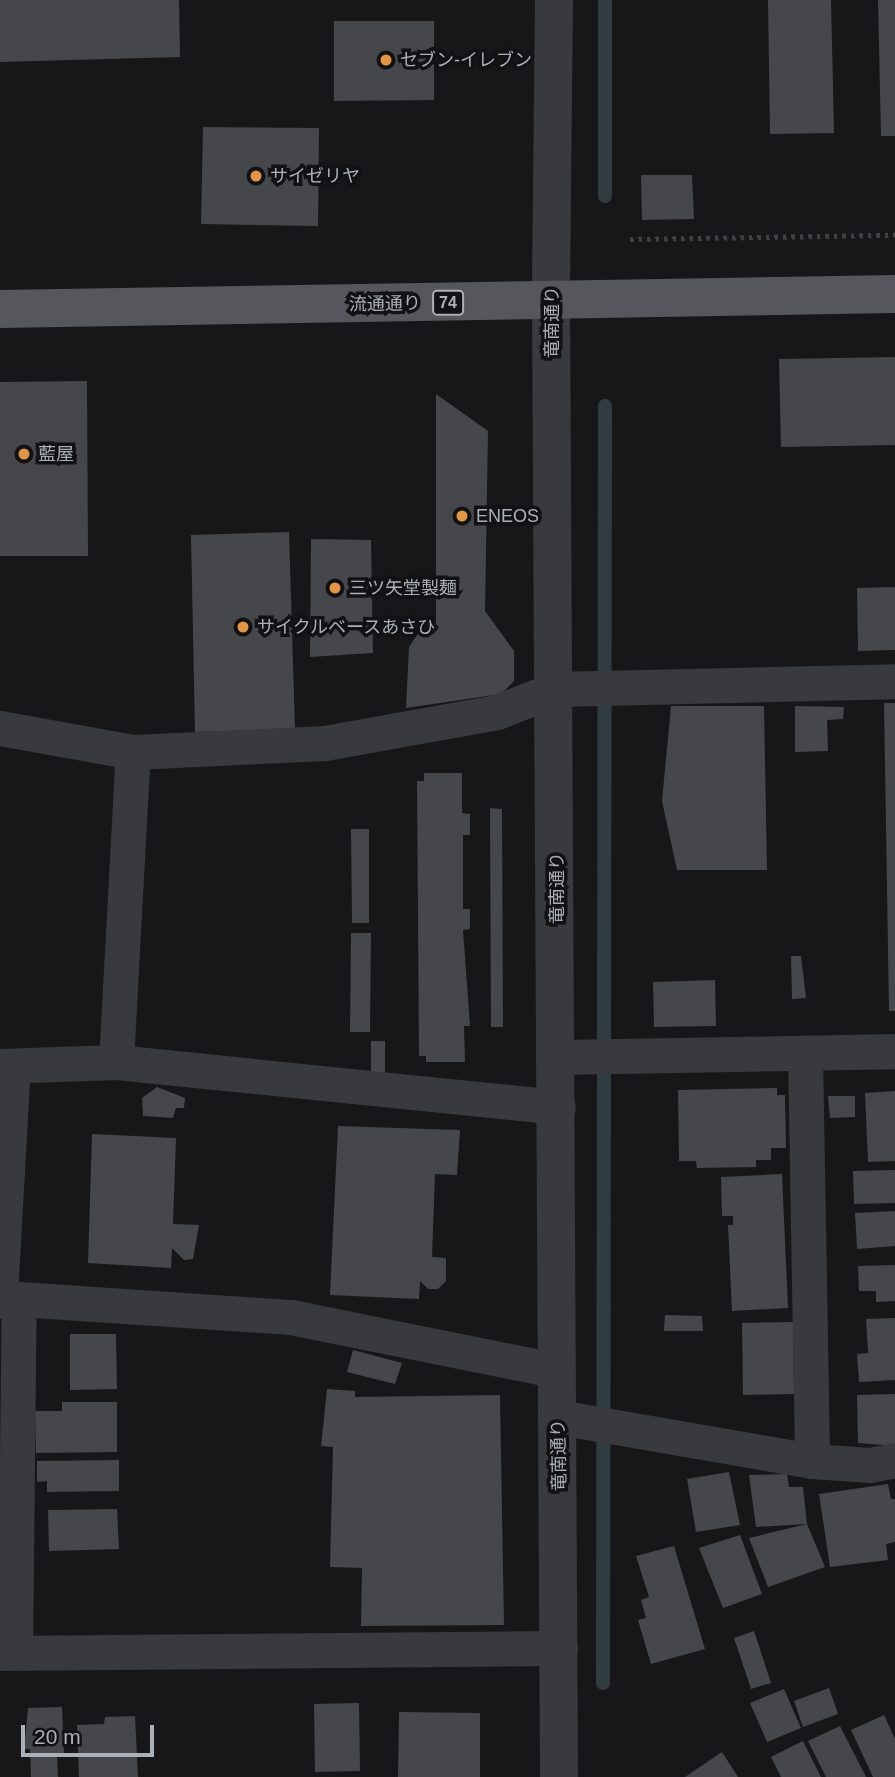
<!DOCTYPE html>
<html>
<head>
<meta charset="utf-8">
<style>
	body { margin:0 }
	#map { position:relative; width:895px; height:1777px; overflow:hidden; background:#171719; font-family:Arial,"Noto Sans JP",sans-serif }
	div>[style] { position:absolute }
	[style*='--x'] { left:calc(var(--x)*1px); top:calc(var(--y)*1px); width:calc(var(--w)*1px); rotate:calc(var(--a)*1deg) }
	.stream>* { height:14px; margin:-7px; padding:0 7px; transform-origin:7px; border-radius:7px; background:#313c40 }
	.building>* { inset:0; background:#46474b }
	.path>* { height:4.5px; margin-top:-2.25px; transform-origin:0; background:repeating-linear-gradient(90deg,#3e4144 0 3.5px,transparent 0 8.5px) }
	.minor>* { height:35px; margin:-17.5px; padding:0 17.5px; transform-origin:17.5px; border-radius:17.5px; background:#383a3d }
	.tertiary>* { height:38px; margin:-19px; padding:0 19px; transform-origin:19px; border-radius:19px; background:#383a3d }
	.primary>* { height:38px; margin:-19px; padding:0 19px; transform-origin:19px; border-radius:19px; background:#55575c }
	.dots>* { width:19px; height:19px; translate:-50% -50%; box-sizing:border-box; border:4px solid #121214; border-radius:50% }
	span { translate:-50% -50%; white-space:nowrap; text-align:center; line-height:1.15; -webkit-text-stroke:7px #121214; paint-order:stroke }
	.shield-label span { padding:2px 5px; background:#121214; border:2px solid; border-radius:5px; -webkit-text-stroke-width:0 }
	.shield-label { font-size:16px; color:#aab0b7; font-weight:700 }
	.poi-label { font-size:18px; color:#aab0b7 }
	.left { translate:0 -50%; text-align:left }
	.street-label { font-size:18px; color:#aab0b7 }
	.scale { position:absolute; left:21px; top:1725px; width:133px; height:32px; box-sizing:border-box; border:4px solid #aab0b7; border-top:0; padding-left:9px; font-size:21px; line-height:24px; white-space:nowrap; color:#aab0b7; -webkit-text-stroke:5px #121214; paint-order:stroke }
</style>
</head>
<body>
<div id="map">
	<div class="stream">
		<i style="--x:605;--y:196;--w:196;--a:-90"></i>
		<i style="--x:603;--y:1683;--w:1277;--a:-89.91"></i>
	</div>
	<div class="building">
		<i style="clip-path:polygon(0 0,179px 0,180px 57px,0 62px)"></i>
		<i style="clip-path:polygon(768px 0,831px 0,834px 133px,770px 134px)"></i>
		<i style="clip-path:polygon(878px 0,895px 0,895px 136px,881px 136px)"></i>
		<i style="clip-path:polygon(334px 21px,434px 21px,434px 100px,334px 101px)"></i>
		<i style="clip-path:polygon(203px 127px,319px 128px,318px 226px,201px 224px)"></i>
		<i style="clip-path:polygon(641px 175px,692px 175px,694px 219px,642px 220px)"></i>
		<i style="clip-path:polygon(895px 357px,895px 445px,781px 447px,779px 359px)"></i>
		<i style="clip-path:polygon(87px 381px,88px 556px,0 556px,0 382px)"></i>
		<i style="clip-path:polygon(436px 394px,488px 431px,485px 611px,514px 651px,514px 681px,501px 694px,406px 708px,409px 647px,419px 632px,436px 631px)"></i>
		<i style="clip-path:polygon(289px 532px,295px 729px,195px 732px,191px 535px)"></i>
		<i style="clip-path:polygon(311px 539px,371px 540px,373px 653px,310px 657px)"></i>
		<i style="clip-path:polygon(895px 587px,895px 650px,858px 651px,857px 588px)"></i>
		<i style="clip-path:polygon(884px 703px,895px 703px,895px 1011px,889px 1011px)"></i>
		<i style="clip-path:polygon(671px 706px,764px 706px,767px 870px,677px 870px,662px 801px)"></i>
		<i style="clip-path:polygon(795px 706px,844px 707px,843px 719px,827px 720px,828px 751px,795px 752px)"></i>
		<i style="clip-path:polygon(424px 773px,462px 773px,462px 813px,470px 814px,470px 835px,463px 835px,463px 909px,470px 909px,470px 929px,463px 930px,470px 1026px,464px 1026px,465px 1062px,426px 1062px,426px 1056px,419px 1056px,417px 781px,424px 781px)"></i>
		<i style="clip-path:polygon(490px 808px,502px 809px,503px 1027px,491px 1027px)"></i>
		<i style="clip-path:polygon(351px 829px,369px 829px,369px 923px,352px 923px)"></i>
		<i style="clip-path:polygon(351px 933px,371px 933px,370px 1032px,350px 1032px)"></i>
		<i style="clip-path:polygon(791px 956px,801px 956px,806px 998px,792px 999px)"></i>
		<i style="clip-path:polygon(715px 980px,716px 1026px,654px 1027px,653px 982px)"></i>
		<i style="clip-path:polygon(371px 1041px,385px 1041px,385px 1074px,371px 1074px)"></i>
		<i style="clip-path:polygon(157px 1087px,185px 1098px,184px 1108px,176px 1108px,173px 1118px,143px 1116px,142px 1098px)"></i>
		<i style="clip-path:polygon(777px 1088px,777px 1095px,785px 1095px,786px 1148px,771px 1148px,771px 1160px,756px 1160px,756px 1167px,697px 1168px,696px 1161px,679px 1161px,678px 1090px)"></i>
		<i style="clip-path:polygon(895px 1091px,895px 1161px,868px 1162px,865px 1093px)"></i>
		<i style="clip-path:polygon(828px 1096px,855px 1096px,855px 1117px,830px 1118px)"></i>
		<i style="clip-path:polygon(338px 1126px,460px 1130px,457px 1175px,435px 1174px,432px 1257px,446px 1258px,446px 1281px,438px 1289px,428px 1289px,420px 1281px,419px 1299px,330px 1295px)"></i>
		<i style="clip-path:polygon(92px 1134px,176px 1138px,173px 1224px,199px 1225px,193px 1259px,184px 1260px,172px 1248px,171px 1268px,88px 1263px)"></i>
		<i style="clip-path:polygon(895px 1170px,895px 1203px,854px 1204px,853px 1171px)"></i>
		<i style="clip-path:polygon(782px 1174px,788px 1308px,732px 1311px,728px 1225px,733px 1225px,733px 1216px,722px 1216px,721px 1177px)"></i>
		<i style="clip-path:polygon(895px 1211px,895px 1246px,857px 1249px,855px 1213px)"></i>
		<i style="clip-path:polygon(895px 1265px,895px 1301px,876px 1302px,876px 1291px,859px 1291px,858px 1266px)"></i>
		<i style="clip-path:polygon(665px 1315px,702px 1316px,703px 1331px,664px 1331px)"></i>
		<i style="clip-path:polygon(895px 1318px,895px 1380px,859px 1382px,857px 1354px,868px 1353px,866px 1319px)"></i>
		<i style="clip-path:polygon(793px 1322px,794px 1394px,743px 1395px,742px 1323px)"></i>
		<i style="clip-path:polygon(70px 1334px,116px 1334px,117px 1389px,70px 1390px)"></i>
		<i style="clip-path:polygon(353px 1350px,402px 1363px,395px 1384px,347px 1372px)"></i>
		<i style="clip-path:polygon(327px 1389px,355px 1391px,355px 1397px,500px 1395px,504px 1625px,361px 1626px,362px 1568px,330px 1567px,333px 1447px,321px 1446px)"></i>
		<i style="clip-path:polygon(895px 1394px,895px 1446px,858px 1443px,857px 1395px)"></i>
		<i style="clip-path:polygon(62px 1402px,117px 1402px,117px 1452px,36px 1453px,35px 1411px,62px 1411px)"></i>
		<i style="clip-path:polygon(119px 1460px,119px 1491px,47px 1492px,47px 1481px,37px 1482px,37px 1461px)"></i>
		<i style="clip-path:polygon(729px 1472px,740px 1525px,696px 1532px,687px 1479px)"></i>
		<i style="clip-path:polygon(787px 1474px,789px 1487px,803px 1487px,807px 1524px,756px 1527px,749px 1475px)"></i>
		<i style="clip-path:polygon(888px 1484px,891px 1499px,895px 1499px,895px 1542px,886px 1544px,888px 1560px,830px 1567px,819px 1494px)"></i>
		<i style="clip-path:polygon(117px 1509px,119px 1549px,49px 1551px,48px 1510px)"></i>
		<i style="clip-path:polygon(807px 1524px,825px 1567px,768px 1587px,749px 1538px)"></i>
		<i style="clip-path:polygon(740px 1535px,762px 1594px,723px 1608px,699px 1548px)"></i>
		<i style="clip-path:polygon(674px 1546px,705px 1649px,651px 1664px,638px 1620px,646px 1618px,641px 1600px,649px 1597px,636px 1556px)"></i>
		<i style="clip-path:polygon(754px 1631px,771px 1683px,751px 1689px,734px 1638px)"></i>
		<i style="clip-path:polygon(829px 1688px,838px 1714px,803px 1727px,794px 1701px)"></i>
		<i style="clip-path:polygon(784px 1689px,801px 1728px,767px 1742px,750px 1703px)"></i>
		<i style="clip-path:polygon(359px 1703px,360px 1771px,315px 1772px,314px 1704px)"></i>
		<i style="clip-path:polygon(62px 1707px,64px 1754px,57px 1754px,58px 1777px,31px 1777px,30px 1749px,24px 1749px,28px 1708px)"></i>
		<i style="clip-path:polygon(399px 1712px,480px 1713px,480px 1777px,398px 1777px)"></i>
		<i style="clip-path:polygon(884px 1715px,895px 1739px,895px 1777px,873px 1777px,851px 1730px)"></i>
		<i style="clip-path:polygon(135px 1716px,138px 1777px,79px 1777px,77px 1725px,104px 1724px,105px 1717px)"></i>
		<i style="clip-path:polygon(840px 1726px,866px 1777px,826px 1777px,808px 1741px)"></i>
		<i style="clip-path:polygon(803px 1741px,821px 1777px,781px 1777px,771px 1757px)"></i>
		<i style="clip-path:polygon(722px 1752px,738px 1777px,685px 1777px)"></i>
	</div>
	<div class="path">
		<i style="--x:630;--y:239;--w:265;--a:-0.9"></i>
	</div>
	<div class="minor">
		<i style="--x:0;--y:728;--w:135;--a:10.2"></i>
		<i style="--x:133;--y:752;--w:192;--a:-2.7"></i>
		<i style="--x:325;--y:743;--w:175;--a:-10.2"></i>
		<i style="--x:497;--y:712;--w:62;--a:-21.6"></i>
		<i style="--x:555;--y:689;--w:340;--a:-1.3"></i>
		<i style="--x:805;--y:1053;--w:408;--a:89"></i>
		<i style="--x:558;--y:1057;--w:337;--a:-1"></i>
		<i style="--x:116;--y:1062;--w:310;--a:-86.9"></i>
		<i style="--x:0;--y:1066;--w:116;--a:-2"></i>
		<i style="--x:116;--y:1062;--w:444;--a:5.8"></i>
		<i style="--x:0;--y:1296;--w:230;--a:-86.8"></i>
		<i style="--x:0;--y:1301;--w:19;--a:-6"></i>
		<i style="--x:19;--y:1299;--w:273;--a:3.8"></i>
		<i style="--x:291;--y:1317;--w:272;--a:11.4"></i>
		<i style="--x:558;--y:1417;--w:258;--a:9.8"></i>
		<i style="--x:812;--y:1461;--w:58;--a:3.9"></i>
		<i style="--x:870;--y:1465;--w:25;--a:-11"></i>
		<i style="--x:0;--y:1653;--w:560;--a:-0.51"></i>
		<i style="--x:15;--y:1653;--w:354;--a:-89.4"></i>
	</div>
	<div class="tertiary">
		<i style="--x:554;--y:0;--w:302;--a:90.6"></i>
		<i style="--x:551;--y:302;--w:1475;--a:89.69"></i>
	</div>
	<div class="primary">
		<i style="--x:0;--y:309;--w:895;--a:-0.96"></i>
	</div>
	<div class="dots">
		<i style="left:386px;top:60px;background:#e09547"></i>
		<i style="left:256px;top:176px;background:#e09547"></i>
		<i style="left:24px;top:454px;background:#e09547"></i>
		<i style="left:462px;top:516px;background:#e09547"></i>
		<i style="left:335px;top:588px;background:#e09547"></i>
		<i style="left:243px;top:627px;background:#e09547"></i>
	</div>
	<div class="shield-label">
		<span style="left:448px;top:303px">74</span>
	</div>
	<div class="poi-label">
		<span class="left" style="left:400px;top:60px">セブン-イレブン</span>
		<span class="left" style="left:270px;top:176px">サイゼリヤ</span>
		<span class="left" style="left:38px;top:454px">藍屋</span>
		<span class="left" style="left:476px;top:516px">ENEOS</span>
		<span class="left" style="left:349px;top:588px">三ツ矢堂製麺</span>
		<span class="left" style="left:257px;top:627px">サイクルベースあさひ</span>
	</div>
	<div class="street-label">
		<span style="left:385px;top:304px;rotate:-1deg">流通通り</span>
		<span style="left:552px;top:322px;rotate:-90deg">竜南通り</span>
		<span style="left:557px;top:888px;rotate:-90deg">竜南通り</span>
		<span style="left:559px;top:1455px;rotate:-91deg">竜南通り</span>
	</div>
	<div class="scale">20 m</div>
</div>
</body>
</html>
